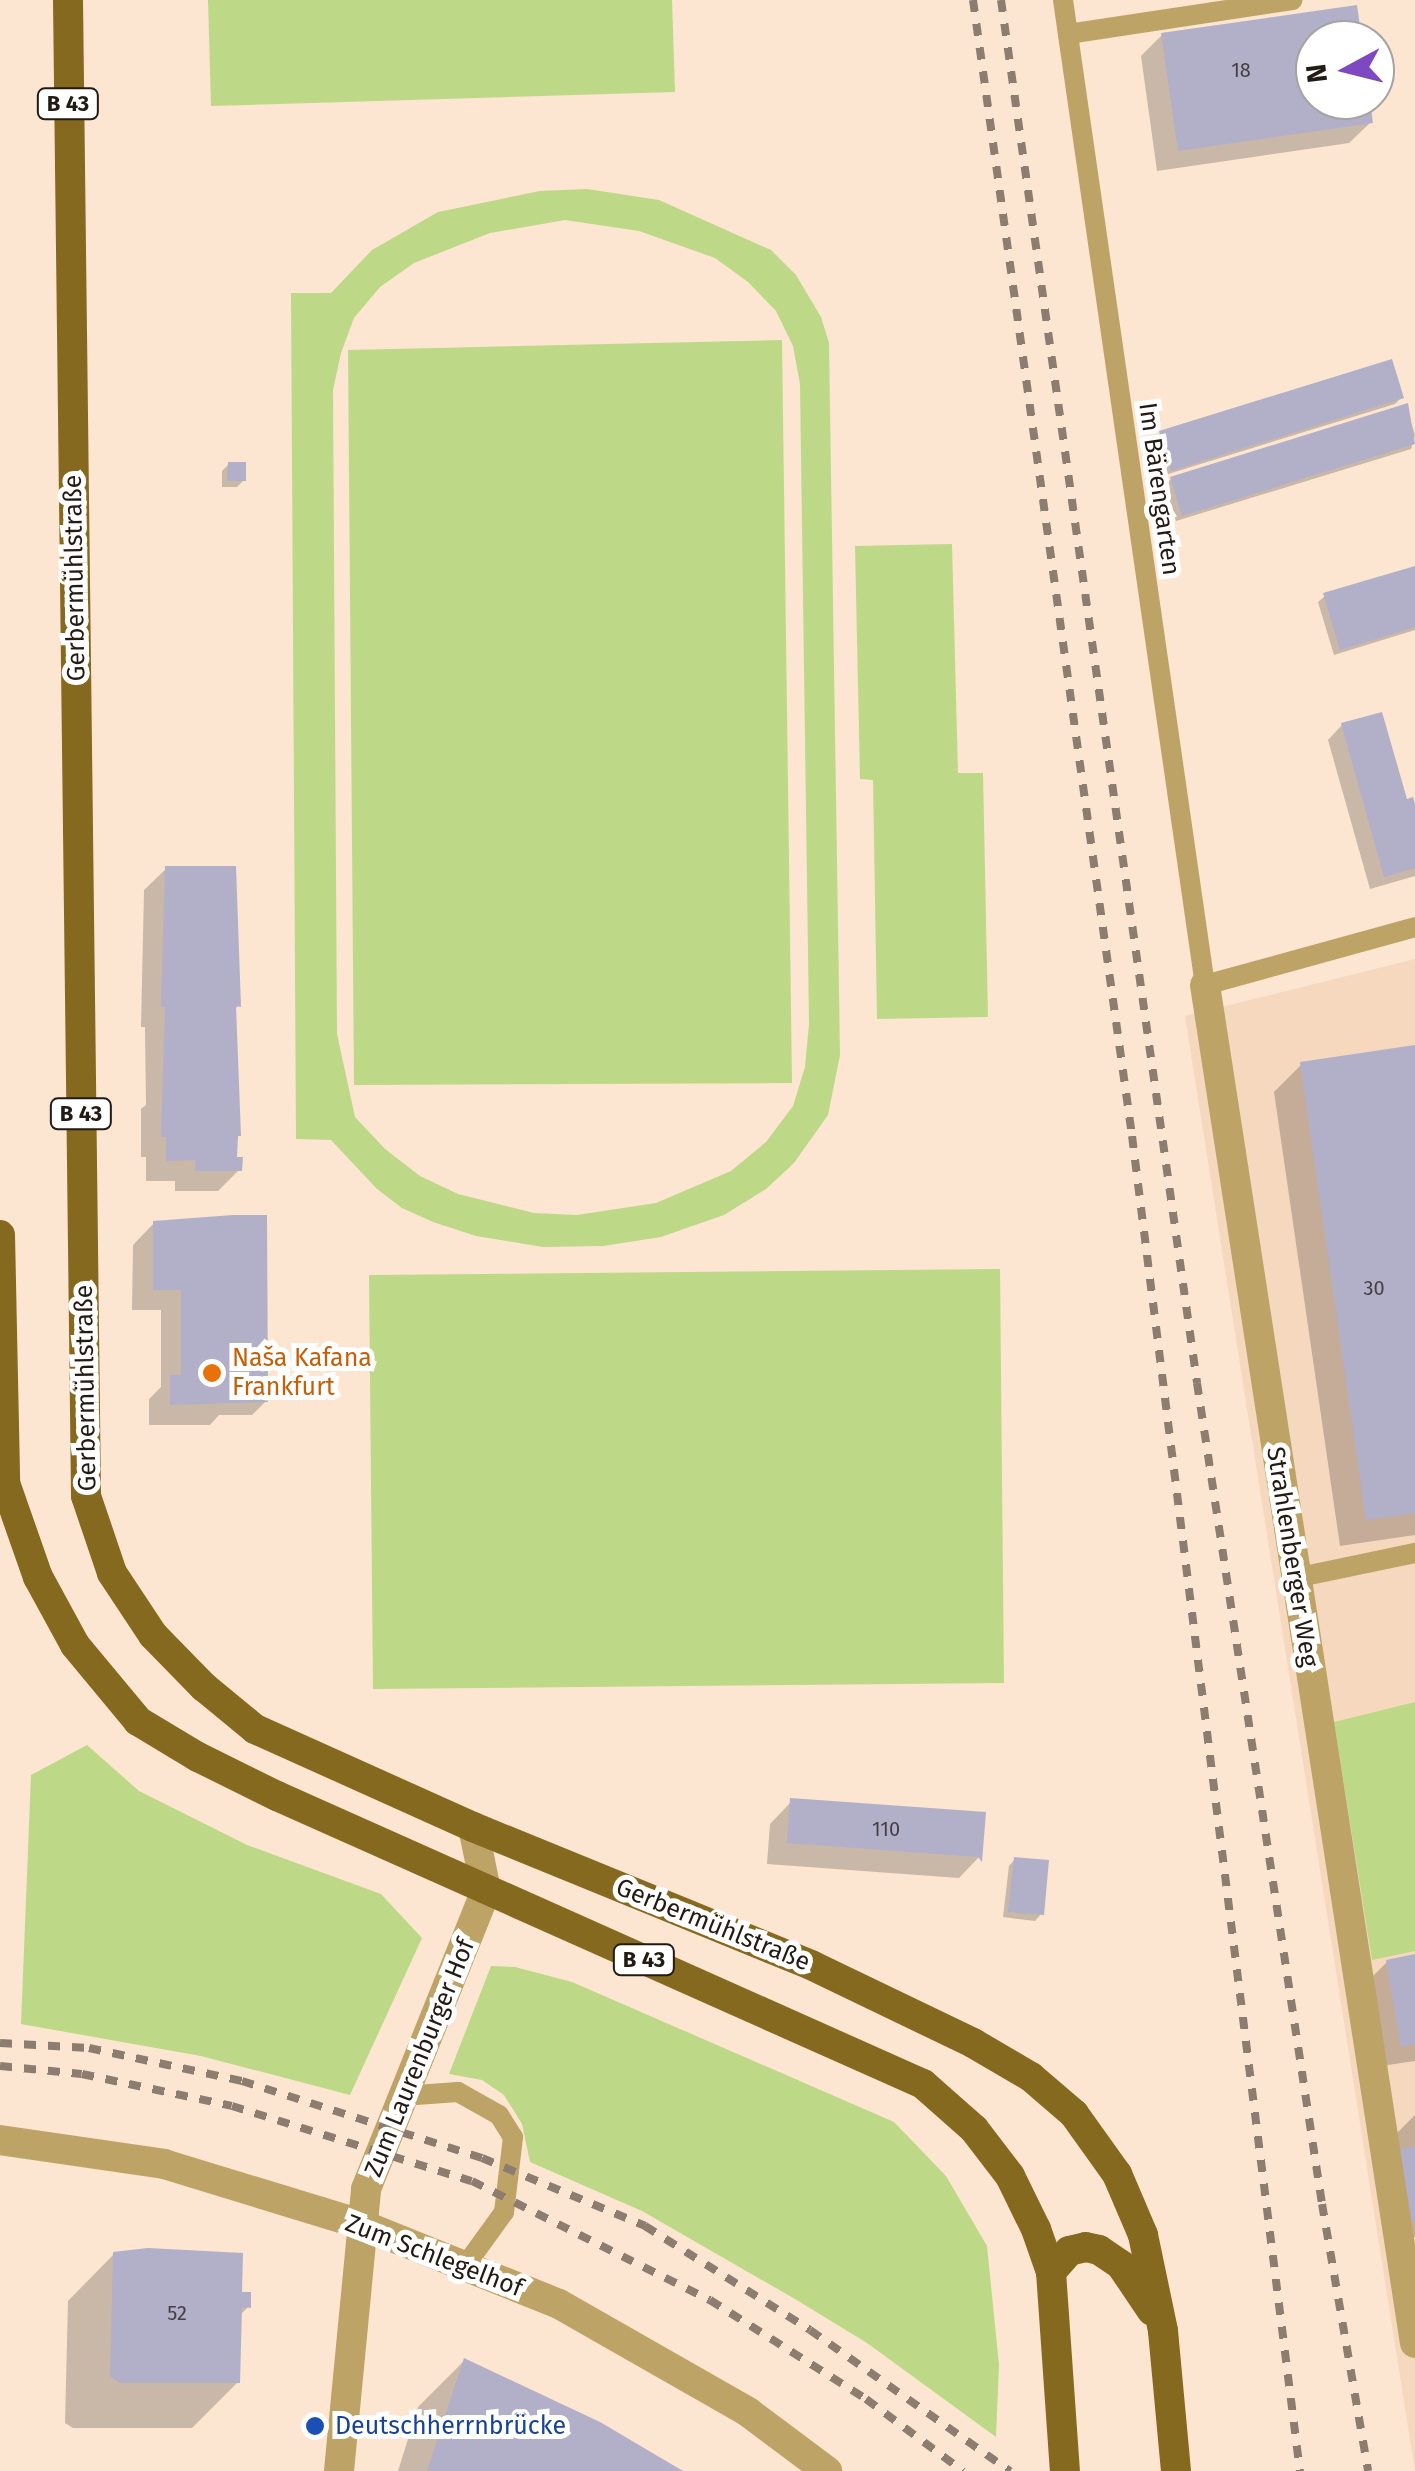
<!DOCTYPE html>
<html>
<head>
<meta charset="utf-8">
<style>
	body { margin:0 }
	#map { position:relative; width:1415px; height:2471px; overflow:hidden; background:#fce5d1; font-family:"Fira Sans",sans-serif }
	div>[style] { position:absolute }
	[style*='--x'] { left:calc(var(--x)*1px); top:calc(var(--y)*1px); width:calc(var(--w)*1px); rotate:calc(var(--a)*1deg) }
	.built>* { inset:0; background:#f6d8bf }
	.green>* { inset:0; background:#bdd988 }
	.shadow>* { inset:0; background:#0003 }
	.building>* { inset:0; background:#b2afc9 }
	.service>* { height:20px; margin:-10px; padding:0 10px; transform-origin:10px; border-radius:10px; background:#bda366 }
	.minor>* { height:30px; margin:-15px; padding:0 15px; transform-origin:15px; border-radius:15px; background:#bda366 }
	.primary>* { height:30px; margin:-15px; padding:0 15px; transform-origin:15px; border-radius:15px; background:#85691f }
	.rail>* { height:8px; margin-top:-4px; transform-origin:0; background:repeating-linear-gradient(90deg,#8c7d70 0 12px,transparent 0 24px) }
	.dots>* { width:28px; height:28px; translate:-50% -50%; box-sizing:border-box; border:5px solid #fff; border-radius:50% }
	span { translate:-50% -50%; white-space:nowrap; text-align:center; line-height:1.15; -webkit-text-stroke:10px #fff; paint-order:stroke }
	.number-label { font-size:20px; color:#463f40 }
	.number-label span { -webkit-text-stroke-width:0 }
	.shield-label span { padding:2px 8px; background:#fff; border:2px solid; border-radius:8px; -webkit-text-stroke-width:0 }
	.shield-label { font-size:22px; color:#221a13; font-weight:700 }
	.street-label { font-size:25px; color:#221a13 }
	.food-label { font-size:25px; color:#c56008 }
	.left { translate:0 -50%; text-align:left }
	.transit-label { font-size:25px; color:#164399 }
	.north { position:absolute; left:1295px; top:20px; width:100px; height:100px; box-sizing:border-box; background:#fff; border:2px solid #a7a3a1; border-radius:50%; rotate:263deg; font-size:28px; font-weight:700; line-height:40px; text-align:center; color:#221a13 }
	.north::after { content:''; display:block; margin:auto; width:35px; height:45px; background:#7d48c0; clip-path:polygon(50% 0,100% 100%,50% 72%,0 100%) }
</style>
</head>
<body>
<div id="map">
	<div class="built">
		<i style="clip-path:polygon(1415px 959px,1415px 2471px,1185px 1016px)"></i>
	</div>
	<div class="green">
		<i style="clip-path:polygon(208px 0,672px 0,675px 92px,211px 106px)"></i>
		<i style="clip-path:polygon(evenodd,587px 189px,659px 200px,771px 250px,796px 275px,821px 317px,829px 343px,840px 1055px,828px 1115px,794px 1163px,766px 1189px,724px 1215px,661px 1237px,603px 1246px,543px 1247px,476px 1236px,433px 1222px,402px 1208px,377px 1189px,331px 1140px,296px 1139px,291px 293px,331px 293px,372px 250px,438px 212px,540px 191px,587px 189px,565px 220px,639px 231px,715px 258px,748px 282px,776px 311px,793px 346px,800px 384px,809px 1024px,805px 1067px,793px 1106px,766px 1142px,731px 1171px,656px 1203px,577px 1215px,534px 1213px,458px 1194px,420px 1176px,385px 1149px,355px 1117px,337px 1034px,333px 390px,341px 353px,354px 318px,380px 287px,414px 263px,490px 233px,565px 220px)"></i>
		<i style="clip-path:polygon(782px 340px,792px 1083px,354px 1085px,348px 350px)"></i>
		<i style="clip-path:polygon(952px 544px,958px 773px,983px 773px,988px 1017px,877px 1019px,873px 780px,860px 779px,855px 546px)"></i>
		<i style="clip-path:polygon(1000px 1269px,1004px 1683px,373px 1689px,369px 1275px)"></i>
		<i style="clip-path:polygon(1415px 1702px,1415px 1951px,1372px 1960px,1334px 1722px)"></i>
		<i style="clip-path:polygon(87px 1745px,139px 1791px,247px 1845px,381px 1894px,422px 1938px,350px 2095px,201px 2056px,21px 2024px,31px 1775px)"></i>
		<i style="clip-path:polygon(491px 1966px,515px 1967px,572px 1982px,894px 2122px,946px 2176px,987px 2246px,999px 2365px,996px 2437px,867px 2343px,795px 2299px,642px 2211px,530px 2162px,522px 2124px,504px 2095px,482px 2080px,449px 2074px)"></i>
	</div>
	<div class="shadow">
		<i style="clip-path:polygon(1162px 35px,1359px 40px,1315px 40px,1315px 100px,1368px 100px,1371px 122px,1349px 143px,1157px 171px,1141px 56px)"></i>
		<i style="clip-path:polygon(1401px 398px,1395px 404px,1165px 475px,1154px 440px,1160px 433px)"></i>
		<i style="clip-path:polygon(1406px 406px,1415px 435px,1411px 449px,1176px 521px,1165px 485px,1171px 479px)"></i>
		<i style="clip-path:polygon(229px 464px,244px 480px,237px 487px,222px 487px,222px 471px)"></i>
		<i style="clip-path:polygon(1415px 568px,1415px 630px,1334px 655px,1318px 602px,1325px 596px)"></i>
		<i style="clip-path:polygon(1342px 725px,1415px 813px,1415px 876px,1370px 889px,1328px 740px)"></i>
		<i style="clip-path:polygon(166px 869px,238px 1006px,234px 1010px,235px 1160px,240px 1169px,218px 1191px,175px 1191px,175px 1181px,146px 1181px,146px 1157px,141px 1157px,141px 1109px,146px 1105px,145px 1027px,141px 1027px,144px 890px)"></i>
		<i style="clip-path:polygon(1415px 1048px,1415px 1535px,1340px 1546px,1274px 1092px,1301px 1065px)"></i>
		<i style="clip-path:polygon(154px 1223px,266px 1401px,252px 1415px,219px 1415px,210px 1425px,149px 1425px,149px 1399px,161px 1387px,161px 1310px,132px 1310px,133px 1245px)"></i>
		<i style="clip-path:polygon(791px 1802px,980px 1856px,959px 1878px,767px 1864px,770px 1824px)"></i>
		<i style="clip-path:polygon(1015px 1859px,1041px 1914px,1035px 1921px,1003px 1917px,1009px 1866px)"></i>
		<i style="clip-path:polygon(1415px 1957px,1415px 2061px,1381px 2066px,1366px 1983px,1387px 1962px)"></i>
		<i style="clip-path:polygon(1415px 2115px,1415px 2237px,1410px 2238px,1394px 2136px)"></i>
		<i style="clip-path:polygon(114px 2254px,240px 2294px,248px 2307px,239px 2316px,238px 2382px,192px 2428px,73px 2428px,65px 2423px,68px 2301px)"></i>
		<i style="clip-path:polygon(464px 2361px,676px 2471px,398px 2471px,418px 2407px)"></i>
	</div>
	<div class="building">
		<i style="clip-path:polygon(1357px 5px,1362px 40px,1315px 40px,1315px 100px,1370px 100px,1373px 123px,1178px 151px,1161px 33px)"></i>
		<i style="clip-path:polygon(1392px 359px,1404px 398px,1171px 471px,1159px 431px)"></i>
		<i style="clip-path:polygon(1408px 403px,1415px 444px,1182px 516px,1170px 477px)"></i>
		<i style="clip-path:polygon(228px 462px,246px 462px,246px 481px,227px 481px)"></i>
		<i style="clip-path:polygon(1415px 566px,1415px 627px,1340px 650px,1323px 593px)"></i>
		<i style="clip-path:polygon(1382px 712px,1407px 799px,1413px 797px,1415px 804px,1415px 868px,1384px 877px,1341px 723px)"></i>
		<i style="clip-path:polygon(165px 866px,236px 866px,241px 1007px,236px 1006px,241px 1136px,238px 1136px,237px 1157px,243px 1157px,242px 1171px,195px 1171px,195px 1160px,166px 1161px,166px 1137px,161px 1137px,165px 1007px,161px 1007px)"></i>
		<i style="clip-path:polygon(1415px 1045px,1415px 1513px,1366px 1520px,1300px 1062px)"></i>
		<i style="clip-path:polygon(233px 1215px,267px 1215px,268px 1402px,170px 1405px,170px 1375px,181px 1375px,181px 1290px,153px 1290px,153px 1221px)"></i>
		<i style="clip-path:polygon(790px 1798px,986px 1812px,982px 1862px,978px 1857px,787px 1843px)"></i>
		<i style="clip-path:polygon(1014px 1857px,1049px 1860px,1044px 1915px,1008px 1912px)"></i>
		<i style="clip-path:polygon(1415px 1954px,1415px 2044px,1401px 2047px,1386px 1960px)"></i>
		<i style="clip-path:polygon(1415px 2147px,1415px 2220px,1410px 2221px,1399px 2149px)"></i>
		<i style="clip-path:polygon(148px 2248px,243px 2253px,242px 2292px,251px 2292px,251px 2308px,242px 2307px,240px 2383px,120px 2383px,110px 2377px,113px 2252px)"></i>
		<i style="clip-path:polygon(464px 2358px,600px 2422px,683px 2471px,427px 2471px)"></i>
	</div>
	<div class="service">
		<i style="--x:1063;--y:0;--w:995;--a:81.8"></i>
		<i style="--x:1205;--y:985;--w:218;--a:-15.4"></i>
		<i style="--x:1068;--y:34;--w:227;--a:-8.6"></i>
		<i style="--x:1295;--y:1578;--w:123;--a:-11.8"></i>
		<i style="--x:402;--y:2096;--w:56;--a:-4.1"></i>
		<i style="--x:458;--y:2092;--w:47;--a:29.3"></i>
		<i style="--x:499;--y:2115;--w:26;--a:58"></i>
		<i style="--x:513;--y:2137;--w:76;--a:96.8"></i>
		<i style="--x:504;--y:2212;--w:67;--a:125.8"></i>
	</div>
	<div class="minor">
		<i style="--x:1205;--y:985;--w:1374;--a:81.21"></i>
		<i style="--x:0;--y:2140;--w:166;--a:8.3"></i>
		<i style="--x:164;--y:2164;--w:205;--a:17"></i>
		<i style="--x:360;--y:2224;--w:214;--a:21.9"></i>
		<i style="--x:559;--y:2304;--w:218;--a:29.7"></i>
		<i style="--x:748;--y:2412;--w:99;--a:36.8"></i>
		<i style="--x:339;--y:2471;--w:283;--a:-84.5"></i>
		<i style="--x:366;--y:2189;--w:322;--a:-68.1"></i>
		<i style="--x:486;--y:1890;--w:64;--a:-101.7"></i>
	</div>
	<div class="primary">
		<i style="--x:68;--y:0;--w:1496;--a:89.31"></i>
		<i style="--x:86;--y:1496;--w:81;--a:71.3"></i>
		<i style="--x:112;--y:1573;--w:74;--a:56.5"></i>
		<i style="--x:153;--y:1635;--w:73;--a:45.6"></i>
		<i style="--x:204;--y:1687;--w:66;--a:39.5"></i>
		<i style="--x:255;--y:1729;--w:239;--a:24.2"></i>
		<i style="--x:473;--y:1827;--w:365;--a:22.2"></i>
		<i style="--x:811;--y:1965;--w:180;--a:25.7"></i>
		<i style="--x:973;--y:2043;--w:67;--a:30.4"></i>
		<i style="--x:1031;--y:2077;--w:57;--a:40.7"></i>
		<i style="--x:1074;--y:2114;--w:74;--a:54.4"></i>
		<i style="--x:1117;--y:2174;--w:66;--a:66.9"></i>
		<i style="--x:1143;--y:2235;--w:98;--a:78.2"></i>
		<i style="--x:1163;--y:2331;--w:141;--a:84.7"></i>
		<i style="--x:0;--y:1235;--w:248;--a:88.8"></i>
		<i style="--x:5;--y:1483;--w:100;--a:70.7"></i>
		<i style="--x:38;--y:1577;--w:77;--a:61.4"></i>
		<i style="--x:75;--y:1645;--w:99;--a:50.3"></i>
		<i style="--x:138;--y:1721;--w:70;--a:31"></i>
		<i style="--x:198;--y:1757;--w:88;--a:26.3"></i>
		<i style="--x:277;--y:1796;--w:707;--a:24.03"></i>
		<i style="--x:923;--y:2084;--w:68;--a:41.4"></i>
		<i style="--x:974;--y:2129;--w:59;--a:52.5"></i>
		<i style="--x:1010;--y:2176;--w:59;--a:63.9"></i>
		<i style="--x:1036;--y:2229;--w:46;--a:70.8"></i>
		<i style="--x:1051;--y:2272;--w:199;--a:86"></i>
		<i style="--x:1051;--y:2272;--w:28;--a:-49"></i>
		<i style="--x:1069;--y:2251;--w:17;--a:-13"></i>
		<i style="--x:1086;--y:2247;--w:13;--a:13"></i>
		<i style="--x:1099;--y:2250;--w:27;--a:34"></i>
		<i style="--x:1121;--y:2265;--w:55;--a:56"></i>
	</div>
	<div class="rail">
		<i style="--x:973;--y:0;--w:1147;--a:82.03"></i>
		<i style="--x:1132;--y:1136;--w:1346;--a:82.83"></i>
		<i style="--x:1001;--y:0;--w:1397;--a:81.93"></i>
		<i style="--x:1197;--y:1383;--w:830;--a:81.34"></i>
		<i style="--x:1322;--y:2204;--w:271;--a:80.2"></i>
		<i style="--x:0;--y:2043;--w:89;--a:3.2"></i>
		<i style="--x:89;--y:2048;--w:157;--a:12.2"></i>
		<i style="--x:242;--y:2081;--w:252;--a:17.8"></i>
		<i style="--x:482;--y:2158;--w:177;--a:22.6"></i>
		<i style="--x:645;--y:2226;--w:195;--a:32.2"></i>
		<i style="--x:810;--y:2330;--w:245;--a:35.2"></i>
		<i style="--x:0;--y:2066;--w:82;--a:5.6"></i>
		<i style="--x:82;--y:2074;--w:153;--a:12"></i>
		<i style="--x:232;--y:2106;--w:251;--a:17.4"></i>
		<i style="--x:472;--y:2181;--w:266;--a:26.6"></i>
		<i style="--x:710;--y:2300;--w:185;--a:32.4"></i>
		<i style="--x:866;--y:2399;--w:121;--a:36.6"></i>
	</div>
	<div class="dots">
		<i style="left:212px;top:1373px;background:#e8710a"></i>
		<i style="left:315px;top:2426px;background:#1a4fb4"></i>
	</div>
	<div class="number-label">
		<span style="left:1241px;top:70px">18</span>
		<span style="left:1374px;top:1288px">30</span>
		<span style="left:886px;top:1829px">110</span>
		<span style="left:177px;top:2313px">52</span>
	</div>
	<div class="shield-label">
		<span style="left:68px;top:104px">B 43</span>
		<span style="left:81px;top:1114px">B 43</span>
		<span style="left:644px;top:1960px">B 43</span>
	</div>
	<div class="street-label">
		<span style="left:1159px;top:489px;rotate:82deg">Im Bärengarten</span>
		<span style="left:75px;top:578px;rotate:-91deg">Gerbermühlstraße</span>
		<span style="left:86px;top:1388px;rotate:-91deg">Gerbermühlstraße</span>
		<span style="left:1292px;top:1557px;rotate:81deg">Strahlenberger Weg</span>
		<span style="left:713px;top:1925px;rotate:22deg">Gerbermühlstraße</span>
		<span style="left:420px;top:2058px;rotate:-68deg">Zum Laurenburger Hof</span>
		<span style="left:434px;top:2256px;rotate:21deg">Zum Schlegelhof</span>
	</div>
	<div class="food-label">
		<span class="left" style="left:232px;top:1373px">Naša Kafana<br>Frankfurt</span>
	</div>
	<div class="transit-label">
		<span class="left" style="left:335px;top:2426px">Deutschherrnbrücke</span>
	</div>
	<div class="north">N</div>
</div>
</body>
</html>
